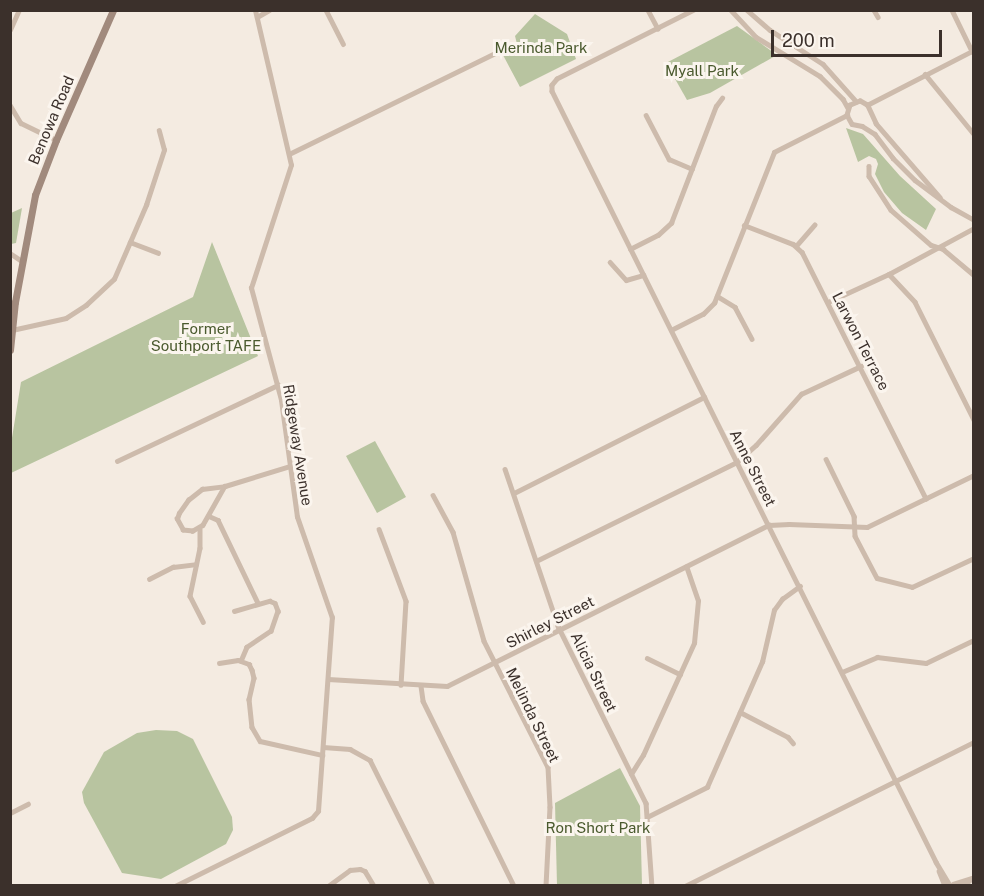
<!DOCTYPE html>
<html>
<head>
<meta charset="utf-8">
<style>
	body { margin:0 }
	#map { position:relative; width:984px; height:896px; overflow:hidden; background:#f4ebe1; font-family:"Public Sans",sans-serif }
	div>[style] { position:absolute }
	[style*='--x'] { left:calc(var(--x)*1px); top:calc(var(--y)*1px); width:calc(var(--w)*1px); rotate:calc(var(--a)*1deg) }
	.green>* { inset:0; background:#b8c4a0 }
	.minor>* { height:4.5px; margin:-2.25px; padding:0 2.25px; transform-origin:2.25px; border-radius:2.25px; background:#cdbbac }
	.secondary>* { height:7px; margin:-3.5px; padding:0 3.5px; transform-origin:3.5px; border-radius:3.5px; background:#a18a7d }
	span { translate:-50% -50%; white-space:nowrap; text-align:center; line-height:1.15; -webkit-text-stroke:6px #fbf5ee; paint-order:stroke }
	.park-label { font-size:15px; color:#4a5a2e }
	.street-label { font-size:15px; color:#3b302b }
	.frame { position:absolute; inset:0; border:12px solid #3b302b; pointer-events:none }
	.scale { position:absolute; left:771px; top:30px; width:171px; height:27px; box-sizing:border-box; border:3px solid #3b302b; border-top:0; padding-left:8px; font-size:18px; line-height:21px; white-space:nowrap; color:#3b302b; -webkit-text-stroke:4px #fbf5ee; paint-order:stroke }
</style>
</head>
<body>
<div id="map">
	<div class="green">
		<i style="clip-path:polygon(535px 14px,567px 34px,576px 59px,520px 87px,503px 55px,517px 44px,515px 36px)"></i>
		<i style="clip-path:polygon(737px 26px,777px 55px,710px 93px,687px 100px,666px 63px)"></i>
		<i style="clip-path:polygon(846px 128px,863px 134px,900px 176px,936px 209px,926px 230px,902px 213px,884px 192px,875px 174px,878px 164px,876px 159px,869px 156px,858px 162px)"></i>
		<i style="clip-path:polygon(22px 208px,16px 243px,11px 244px,11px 213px)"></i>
		<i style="clip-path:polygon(212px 242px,258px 356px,11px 473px,11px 444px,21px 382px,193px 297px)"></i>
		<i style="clip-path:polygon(375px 441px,406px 497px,377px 513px,346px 456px)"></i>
		<i style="clip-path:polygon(156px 730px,177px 731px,193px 739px,232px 817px,233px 830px,226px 844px,161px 879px,122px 873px,84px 803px,82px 792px,104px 752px,137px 733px)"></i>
		<i style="clip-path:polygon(620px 768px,640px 806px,642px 885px,557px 885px,555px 803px)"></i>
	</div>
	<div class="minor">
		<i style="--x:326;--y:10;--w:38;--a:63"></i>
		<i style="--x:648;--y:10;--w:21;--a:62"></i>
		<i style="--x:694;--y:10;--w:153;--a:153.3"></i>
		<i style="--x:557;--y:79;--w:8;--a:130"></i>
		<i style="--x:552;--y:85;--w:6;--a:90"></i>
		<i style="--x:552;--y:91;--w:861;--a:63.52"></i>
		<i style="--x:936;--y:862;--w:26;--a:59"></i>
		<i style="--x:731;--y:10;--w:37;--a:47"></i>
		<i style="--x:756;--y:37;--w:75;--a:31.4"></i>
		<i style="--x:820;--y:76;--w:33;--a:45"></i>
		<i style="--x:843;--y:99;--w:10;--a:61"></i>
		<i style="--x:747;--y:10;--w:30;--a:41"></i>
		<i style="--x:770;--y:30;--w:63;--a:32.7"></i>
		<i style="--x:823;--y:64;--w:50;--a:48.3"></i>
		<i style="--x:874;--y:10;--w:8;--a:60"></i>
		<i style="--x:952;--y:10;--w:46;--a:64"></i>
		<i style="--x:257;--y:17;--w:14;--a:-30"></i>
		<i style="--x:10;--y:30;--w:22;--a:-66"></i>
		<i style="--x:925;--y:74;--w:77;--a:50.8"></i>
		<i style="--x:10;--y:105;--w:21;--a:59"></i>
		<i style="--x:21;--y:123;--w:39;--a:26"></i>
		<i style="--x:867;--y:105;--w:120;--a:-27.2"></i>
		<i style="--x:646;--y:115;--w:50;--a:62.4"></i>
		<i style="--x:669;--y:159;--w:25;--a:23"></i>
		<i style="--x:289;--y:154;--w:232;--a:-26.1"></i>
		<i style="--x:497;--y:52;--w:13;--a:-51"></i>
		<i style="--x:869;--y:166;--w:10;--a:90"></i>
		<i style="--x:869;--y:176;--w:40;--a:57.1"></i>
		<i style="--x:891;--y:210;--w:53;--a:41.2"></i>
		<i style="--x:931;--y:245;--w:13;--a:18"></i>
		<i style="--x:943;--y:249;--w:40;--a:40"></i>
		<i style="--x:940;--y:198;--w:98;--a:-130.9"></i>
		<i style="--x:876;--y:124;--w:21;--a:-115"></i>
		<i style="--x:867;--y:105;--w:8;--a:-150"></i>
		<i style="--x:860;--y:101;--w:11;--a:158"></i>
		<i style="--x:850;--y:105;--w:10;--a:107"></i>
		<i style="--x:847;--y:115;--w:10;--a:61"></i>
		<i style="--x:852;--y:124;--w:10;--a:11"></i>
		<i style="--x:862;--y:126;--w:15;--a:32"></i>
		<i style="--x:875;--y:134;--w:30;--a:53"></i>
		<i style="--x:893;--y:158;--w:31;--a:45"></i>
		<i style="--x:915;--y:180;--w:45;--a:36.9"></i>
		<i style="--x:951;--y:207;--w:26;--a:29"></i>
		<i style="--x:744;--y:225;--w:53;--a:21.2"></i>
		<i style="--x:793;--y:244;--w:12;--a:42"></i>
		<i style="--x:802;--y:252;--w:276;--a:63.3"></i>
		<i style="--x:130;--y:242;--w:30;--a:21"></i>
		<i style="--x:796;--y:246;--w:28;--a:-49"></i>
		<i style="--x:630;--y:249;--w:31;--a:-27"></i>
		<i style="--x:658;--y:235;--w:18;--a:-43"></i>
		<i style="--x:671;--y:223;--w:125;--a:-69"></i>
		<i style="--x:716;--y:106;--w:10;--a:-53"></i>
		<i style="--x:10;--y:253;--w:14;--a:34"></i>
		<i style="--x:610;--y:262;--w:24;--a:48"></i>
		<i style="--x:626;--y:280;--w:18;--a:-16"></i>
		<i style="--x:889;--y:274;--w:38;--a:47"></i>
		<i style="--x:915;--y:302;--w:132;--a:63.4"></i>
		<i style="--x:717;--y:296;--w:21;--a:31"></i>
		<i style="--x:735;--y:307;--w:36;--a:62"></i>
		<i style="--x:828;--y:302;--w:67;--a:-24.7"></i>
		<i style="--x:889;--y:274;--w:97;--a:-28.4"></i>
		<i style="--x:12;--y:330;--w:55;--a:-12.5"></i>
		<i style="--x:66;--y:318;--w:24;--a:-33"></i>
		<i style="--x:86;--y:305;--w:38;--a:-43"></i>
		<i style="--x:114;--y:279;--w:81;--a:-66.6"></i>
		<i style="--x:146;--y:205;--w:58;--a:-71.9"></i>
		<i style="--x:164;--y:150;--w:20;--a:-105"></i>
		<i style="--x:671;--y:330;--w:36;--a:-27"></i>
		<i style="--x:703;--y:314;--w:16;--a:-45"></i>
		<i style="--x:714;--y:303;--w:162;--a:-68.3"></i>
		<i style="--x:774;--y:152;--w:82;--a:-26.9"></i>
		<i style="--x:826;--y:459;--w:64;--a:63.8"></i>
		<i style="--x:854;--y:516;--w:20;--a:87"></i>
		<i style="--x:855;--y:536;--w:47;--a:62.4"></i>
		<i style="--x:877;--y:578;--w:36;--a:14"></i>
		<i style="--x:912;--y:587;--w:68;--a:-25.1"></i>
		<i style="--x:117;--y:461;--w:178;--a:-25.3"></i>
		<i style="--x:505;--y:469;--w:166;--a:71.3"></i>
		<i style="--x:558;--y:626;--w:198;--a:63.6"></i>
		<i style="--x:646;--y:803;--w:83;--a:85.9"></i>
		<i style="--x:225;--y:486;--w:45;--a:119.4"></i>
		<i style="--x:203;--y:525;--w:12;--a:149"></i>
		<i style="--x:193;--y:531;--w:10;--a:-174"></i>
		<i style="--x:183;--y:530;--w:13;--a:-119"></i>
		<i style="--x:177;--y:519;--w:6;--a:-72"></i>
		<i style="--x:179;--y:513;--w:16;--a:-55"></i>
		<i style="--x:188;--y:500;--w:18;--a:-38"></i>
		<i style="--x:202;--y:489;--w:23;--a:-7"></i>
		<i style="--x:225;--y:486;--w:68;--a:-17.1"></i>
		<i style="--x:514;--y:493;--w:213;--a:-26.8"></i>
		<i style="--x:433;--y:495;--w:42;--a:61.6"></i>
		<i style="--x:453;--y:532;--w:113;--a:74.1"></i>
		<i style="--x:484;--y:641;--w:141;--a:63.1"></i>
		<i style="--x:548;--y:767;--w:40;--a:87.1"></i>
		<i style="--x:550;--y:807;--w:79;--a:92.9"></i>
		<i style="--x:209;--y:516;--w:10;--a:24"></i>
		<i style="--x:218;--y:520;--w:92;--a:64.3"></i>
		<i style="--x:200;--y:527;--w:21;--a:90"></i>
		<i style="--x:200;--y:548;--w:49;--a:101.8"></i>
		<i style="--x:190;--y:596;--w:29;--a:63"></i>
		<i style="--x:379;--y:529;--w:77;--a:69.4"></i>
		<i style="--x:406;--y:601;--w:84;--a:93.4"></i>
		<i style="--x:536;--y:561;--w:224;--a:-26.2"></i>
		<i style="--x:737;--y:462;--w:25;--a:-42"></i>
		<i style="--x:756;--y:445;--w:68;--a:-48.6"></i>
		<i style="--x:801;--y:394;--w:66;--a:-25"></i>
		<i style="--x:149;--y:579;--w:27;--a:-27"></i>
		<i style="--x:173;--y:567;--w:23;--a:-7"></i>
		<i style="--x:234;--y:611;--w:37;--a:-16"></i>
		<i style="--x:270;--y:601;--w:5;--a:22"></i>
		<i style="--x:275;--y:603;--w:9;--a:69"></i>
		<i style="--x:278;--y:611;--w:21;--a:109"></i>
		<i style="--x:271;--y:631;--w:29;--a:146"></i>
		<i style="--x:247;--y:647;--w:15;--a:113"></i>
		<i style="--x:647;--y:658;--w:37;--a:26"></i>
		<i style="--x:219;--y:663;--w:19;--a:-9"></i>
		<i style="--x:238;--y:660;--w:12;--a:20"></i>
		<i style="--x:249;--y:664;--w:7;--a:63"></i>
		<i style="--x:252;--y:670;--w:8;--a:76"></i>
		<i style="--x:254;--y:678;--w:22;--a:103"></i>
		<i style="--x:249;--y:699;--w:28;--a:84"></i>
		<i style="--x:252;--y:727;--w:16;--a:60"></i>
		<i style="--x:260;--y:741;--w:64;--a:12.7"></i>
		<i style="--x:842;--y:672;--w:38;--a:-23"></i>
		<i style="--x:877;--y:657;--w:49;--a:7"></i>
		<i style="--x:926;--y:663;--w:53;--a:-25.6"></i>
		<i style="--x:328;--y:679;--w:119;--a:3.4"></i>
		<i style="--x:447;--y:686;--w:360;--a:-26.6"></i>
		<i style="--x:769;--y:525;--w:20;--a:-3"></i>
		<i style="--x:789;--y:524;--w:78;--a:2.2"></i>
		<i style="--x:867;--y:527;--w:119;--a:-25.9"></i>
		<i style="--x:421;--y:686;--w:15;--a:82"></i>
		<i style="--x:423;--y:701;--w:206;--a:63.8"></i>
		<i style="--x:740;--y:712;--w:54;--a:27.5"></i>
		<i style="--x:788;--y:737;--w:8;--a:50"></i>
		<i style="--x:323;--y:747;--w:27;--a:4"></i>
		<i style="--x:350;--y:749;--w:23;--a:29"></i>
		<i style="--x:370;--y:760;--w:141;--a:63.4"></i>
		<i style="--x:631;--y:774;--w:22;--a:-58"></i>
		<i style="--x:643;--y:755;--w:123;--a:-65.5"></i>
		<i style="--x:694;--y:643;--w:42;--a:-84.6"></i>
		<i style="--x:698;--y:601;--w:36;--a:-109"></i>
		<i style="--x:10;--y:813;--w:20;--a:-27"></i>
		<i style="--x:649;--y:816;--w:65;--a:-26.6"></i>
		<i style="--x:707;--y:787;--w:137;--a:-66.3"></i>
		<i style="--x:762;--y:662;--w:53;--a:-77"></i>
		<i style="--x:774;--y:610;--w:14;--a:-54"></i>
		<i style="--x:782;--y:599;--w:22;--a:-36"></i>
		<i style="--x:939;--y:871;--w:16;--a:68"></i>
		<i style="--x:953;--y:884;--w:22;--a:-18"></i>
		<i style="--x:175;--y:886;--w:153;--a:-26.4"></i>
		<i style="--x:312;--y:818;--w:9;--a:-49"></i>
		<i style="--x:318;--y:811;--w:194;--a:-85.9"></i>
		<i style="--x:332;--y:618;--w:107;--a:-109.1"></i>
		<i style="--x:297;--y:517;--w:118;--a:-97.8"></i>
		<i style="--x:281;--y:400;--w:116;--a:-105"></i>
		<i style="--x:251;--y:288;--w:129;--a:-72"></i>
		<i style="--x:291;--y:165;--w:159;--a:-103.1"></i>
		<i style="--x:328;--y:886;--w:27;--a:-36"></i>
		<i style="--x:350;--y:870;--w:10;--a:-6"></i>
		<i style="--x:360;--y:869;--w:5;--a:22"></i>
		<i style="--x:365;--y:871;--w:17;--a:59"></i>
		<i style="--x:685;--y:886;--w:323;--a:-26.5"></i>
		<i style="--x:963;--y:886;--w:11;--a:-41"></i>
	</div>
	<div class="secondary">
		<i style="--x:10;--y:350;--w:48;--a:-84.1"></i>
		<i style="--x:15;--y:302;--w:109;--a:-79.4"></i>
		<i style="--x:35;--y:195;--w:59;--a:-69.1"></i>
		<i style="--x:56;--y:140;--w:142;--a:-66.3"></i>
	</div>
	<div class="park-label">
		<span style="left:541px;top:48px">Merinda Park</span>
		<span style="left:702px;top:71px">Myall Park</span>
		<span style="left:206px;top:337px">Former<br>Southport TAFE</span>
		<span style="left:598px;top:828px">Ron Short Park</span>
	</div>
	<div class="street-label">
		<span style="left:51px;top:120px;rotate:-67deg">Benowa Road</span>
		<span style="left:861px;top:341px;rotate:63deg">Larwon Terrace</span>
		<span style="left:298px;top:445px;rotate:81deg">Ridgeway Avenue</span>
		<span style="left:753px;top:468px;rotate:63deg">Anne Street</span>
		<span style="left:550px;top:622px;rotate:-27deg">Shirley Street</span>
		<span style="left:594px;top:672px;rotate:64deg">Alicia Street</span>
		<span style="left:533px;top:715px;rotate:64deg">Melinda Street</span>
	</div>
	<div class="frame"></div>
	<div class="scale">200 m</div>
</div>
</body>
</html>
